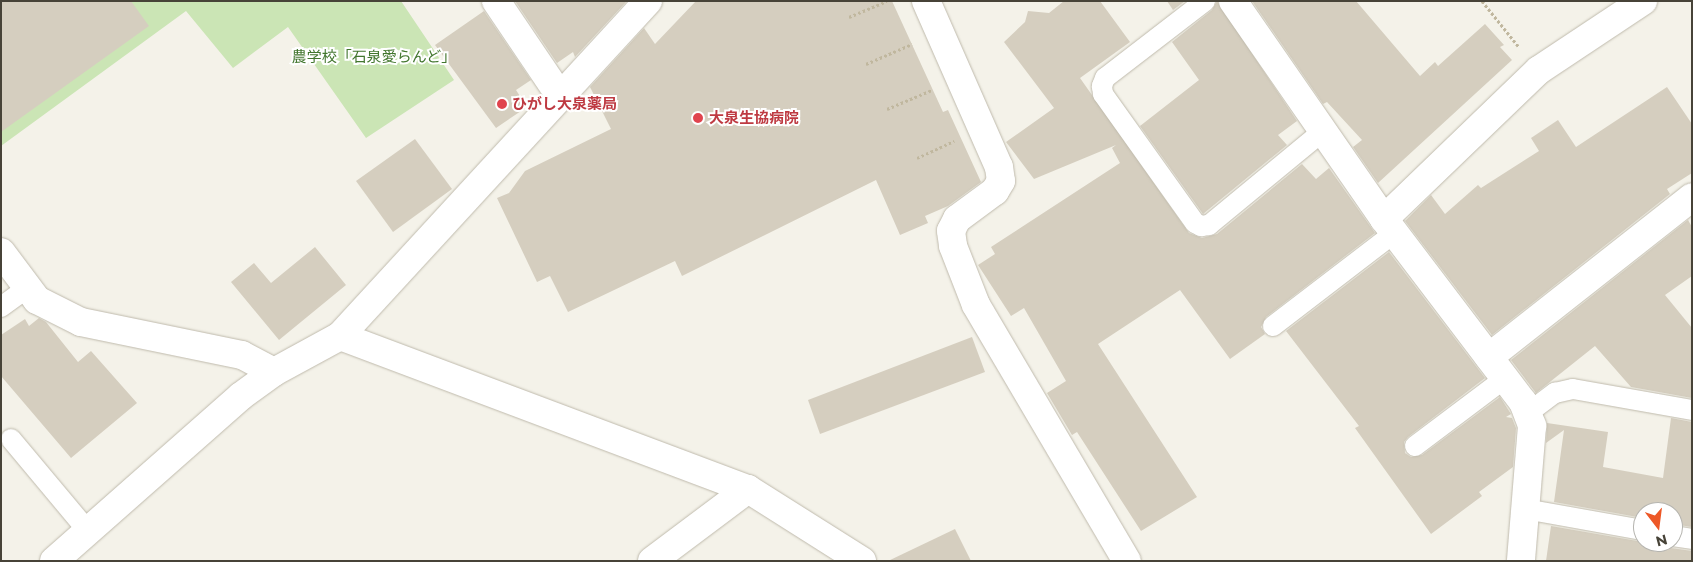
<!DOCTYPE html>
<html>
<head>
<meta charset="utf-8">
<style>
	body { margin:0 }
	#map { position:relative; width:1693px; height:562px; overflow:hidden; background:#f4f2e9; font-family:Montserrat,"Noto Sans JP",sans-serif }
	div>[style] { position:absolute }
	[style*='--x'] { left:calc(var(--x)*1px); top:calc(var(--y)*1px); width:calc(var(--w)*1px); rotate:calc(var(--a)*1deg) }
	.green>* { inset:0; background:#cbe5b5 }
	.building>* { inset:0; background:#d5cebf }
	.path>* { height:3px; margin-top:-1.5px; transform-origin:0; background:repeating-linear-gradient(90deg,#c0b79e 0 2.5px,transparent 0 5px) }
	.roads { filter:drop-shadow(0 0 1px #bfbaac) drop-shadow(0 0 1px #bfbaac) }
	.service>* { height:20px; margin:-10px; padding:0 10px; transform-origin:10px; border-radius:10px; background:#fff }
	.minor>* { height:28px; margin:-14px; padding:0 14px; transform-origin:14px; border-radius:14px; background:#fff }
	.dots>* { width:14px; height:14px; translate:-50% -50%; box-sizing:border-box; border:2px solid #fff; border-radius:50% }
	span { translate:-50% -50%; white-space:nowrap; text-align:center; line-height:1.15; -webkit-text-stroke:4px #fff; paint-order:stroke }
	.park-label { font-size:15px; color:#42762e }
	.health-label { font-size:15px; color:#be3a42; font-weight:700 }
	.left { translate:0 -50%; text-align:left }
	.frame { position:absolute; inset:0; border:2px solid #474338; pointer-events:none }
	.north { position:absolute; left:1633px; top:502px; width:50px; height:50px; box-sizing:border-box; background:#fff; border:1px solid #b5b4af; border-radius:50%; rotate:165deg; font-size:14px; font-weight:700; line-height:20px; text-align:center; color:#474338 }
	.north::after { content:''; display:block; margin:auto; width:18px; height:22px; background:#ed5827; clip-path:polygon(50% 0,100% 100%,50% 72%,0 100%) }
</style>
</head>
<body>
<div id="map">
	<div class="green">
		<i style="clip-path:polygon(1px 1px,401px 1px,454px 80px,366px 138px,288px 27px,233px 68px,186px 11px,1px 146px)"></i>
	</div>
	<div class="building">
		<i style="clip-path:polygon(1px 1px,131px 1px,149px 26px,1px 132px)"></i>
		<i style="clip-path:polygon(515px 1px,625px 1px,626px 2px,575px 57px,573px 52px,557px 63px)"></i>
		<i style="clip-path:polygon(696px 1px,892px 1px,943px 112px,948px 110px,981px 182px,948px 206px,925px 216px,928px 223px,900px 235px,876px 180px,682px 276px,675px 261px,568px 312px,550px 276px,537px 282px,497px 198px,509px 193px,525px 171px,611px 129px,590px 87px,644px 28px,655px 44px)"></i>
		<i style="clip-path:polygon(1064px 1px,1100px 1px,1130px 42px,1080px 78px,1189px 233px,1202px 238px,1217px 234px,1302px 164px,1316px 179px,1329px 168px,1375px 233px,1266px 317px,1261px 327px,1265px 334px,1230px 359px,1180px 290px,1098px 344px,1197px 497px,1141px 531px,1077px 432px,1072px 435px,1047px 393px,1066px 381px,1024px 308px,1011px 316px,978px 265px,995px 254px,991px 247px,1120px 163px,1112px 148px,1116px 145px,1034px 179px,1006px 142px,1054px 108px,1004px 42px,1025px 22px,1028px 11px,1049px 13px)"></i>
		<i style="clip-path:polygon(1167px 1px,1185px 1px,1173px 10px)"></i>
		<i style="clip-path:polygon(1217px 1px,1297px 121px,1278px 135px,1287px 145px,1203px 214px,1140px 126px,1199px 80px,1172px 42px,1212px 10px)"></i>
		<i style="clip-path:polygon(1252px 1px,1356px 1px,1420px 76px,1435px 62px,1438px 66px,1485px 24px,1504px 45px,1500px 47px,1512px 60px,1378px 183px,1353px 147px,1362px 140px,1327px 102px,1323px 104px)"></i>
		<i style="clip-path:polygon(484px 11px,531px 80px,516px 90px,527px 107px,496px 128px,435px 45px)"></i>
		<i style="clip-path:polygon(1667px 87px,1692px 124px,1692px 173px,1667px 189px,1670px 194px,1492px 335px,1405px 221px,1431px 195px,1445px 214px,1478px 185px,1481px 188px,1539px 151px,1531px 138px,1558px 120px,1576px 147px)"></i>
		<i style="clip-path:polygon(415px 139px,452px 189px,393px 232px,356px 181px)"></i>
		<i style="clip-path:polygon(1688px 220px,1692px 227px,1692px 276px,1665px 295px,1692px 328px,1692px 398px,1631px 387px,1595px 346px,1536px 393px,1511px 360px)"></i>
		<i style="clip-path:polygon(315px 247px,346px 285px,279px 340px,231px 282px,254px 263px,271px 283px)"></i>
		<i style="clip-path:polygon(1389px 252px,1485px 378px,1408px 437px,1404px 442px,1405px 453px,1411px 457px,1422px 455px,1500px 397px,1511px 414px,1506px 417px,1512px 418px,1516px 428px,1513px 467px,1479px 492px,1482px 496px,1431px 534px,1355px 428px,1359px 426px,1286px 331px)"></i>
		<i style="clip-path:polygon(39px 318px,46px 322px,78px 362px,91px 351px,137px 403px,71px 458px,1px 376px,1px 335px,25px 319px,29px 326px)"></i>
		<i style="clip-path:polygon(972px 337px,985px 372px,820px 434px,808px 400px)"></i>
		<i style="clip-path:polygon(1671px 418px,1692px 422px,1692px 527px,1673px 524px,1673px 512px,1643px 512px,1643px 518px,1554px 502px,1564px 430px,1546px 443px,1547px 423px,1608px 432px,1603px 467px,1663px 478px)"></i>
		<i style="clip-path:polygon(1551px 526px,1643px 542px,1663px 542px,1671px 548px,1692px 551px,1692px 561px,1546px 561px)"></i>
		<i style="clip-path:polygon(955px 529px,971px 561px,888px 561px)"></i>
	</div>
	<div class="path">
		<i style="--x:1482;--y:1;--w:59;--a:51.2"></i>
		<i style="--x:849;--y:17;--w:41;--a:-22.8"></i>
		<i style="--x:866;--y:64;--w:50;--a:-23.5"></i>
		<i style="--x:887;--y:109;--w:49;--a:-22.9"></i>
		<i style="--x:917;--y:158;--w:41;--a:-24.7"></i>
	</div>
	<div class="roads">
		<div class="service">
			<i style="--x:1205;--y:1;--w:126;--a:142.4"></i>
			<i style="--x:1105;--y:78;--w:9;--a:111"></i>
			<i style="--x:1102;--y:86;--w:8;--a:83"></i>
			<i style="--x:1103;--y:94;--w:158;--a:54.5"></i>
			<i style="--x:1195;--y:223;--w:7;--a:27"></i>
			<i style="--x:1201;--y:226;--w:8;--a:-7"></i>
			<i style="--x:1209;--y:225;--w:148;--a:-39.5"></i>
			<i style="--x:1;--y:307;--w:32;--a:-36"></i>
			<i style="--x:1273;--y:326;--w:153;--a:-37.5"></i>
			<i style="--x:1528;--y:413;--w:34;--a:-37"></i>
			<i style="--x:1555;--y:393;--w:18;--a:-13"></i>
			<i style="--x:1573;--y:389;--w:121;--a:10"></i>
			<i style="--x:11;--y:439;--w:120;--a:50.1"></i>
			<i style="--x:1415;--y:446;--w:111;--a:-37"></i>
			<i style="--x:1525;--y:509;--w:120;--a:10.1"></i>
			<i style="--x:1673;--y:536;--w:19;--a:9"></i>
		</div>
		<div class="minor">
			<i style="--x:496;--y:1;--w:115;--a:56"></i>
			<i style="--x:926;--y:1;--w:181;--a:66.3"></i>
			<i style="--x:999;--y:167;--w:14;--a:82"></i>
			<i style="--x:1001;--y:181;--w:12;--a:121"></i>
			<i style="--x:995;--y:191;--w:47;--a:143.6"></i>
			<i style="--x:957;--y:219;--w:13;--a:117"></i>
			<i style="--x:951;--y:231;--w:15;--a:82"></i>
			<i style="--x:953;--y:246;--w:63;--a:68.7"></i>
			<i style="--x:976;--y:305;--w:297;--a:59.5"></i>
			<i style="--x:1233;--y:1;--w:265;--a:55.3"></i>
			<i style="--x:1384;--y:219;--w:230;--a:52.8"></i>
			<i style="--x:1523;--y:402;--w:26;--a:69"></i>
			<i style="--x:1532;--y:426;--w:135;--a:94.7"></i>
			<i style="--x:1384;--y:219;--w:215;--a:-43.9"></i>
			<i style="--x:1539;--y:70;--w:125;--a:-33.6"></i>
			<i style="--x:1;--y:252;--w:60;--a:53.1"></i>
			<i style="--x:37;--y:300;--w:49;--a:26.6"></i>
			<i style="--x:81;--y:322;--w:164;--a:11.6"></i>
			<i style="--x:242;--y:355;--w:36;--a:28"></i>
			<i style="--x:340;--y:336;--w:436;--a:20.6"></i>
			<i style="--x:748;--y:489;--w:135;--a:32.3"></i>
			<i style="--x:1489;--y:357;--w:258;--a:-38.2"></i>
			<i style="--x:54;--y:561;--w:249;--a:-41.4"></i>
			<i style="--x:241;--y:396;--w:41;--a:-36"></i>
			<i style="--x:274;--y:372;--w:75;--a:-28.6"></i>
			<i style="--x:340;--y:336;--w:455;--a:-47.4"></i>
			<i style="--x:652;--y:561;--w:120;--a:-36.9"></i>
		</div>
	</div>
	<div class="dots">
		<i style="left:502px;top:104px;background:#e0444e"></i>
		<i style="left:698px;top:118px;background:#e0444e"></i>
	</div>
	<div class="park-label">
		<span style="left:374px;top:57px">農学校「石泉愛らんど」</span>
	</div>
	<div class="health-label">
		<span class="left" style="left:512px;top:104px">ひがし大泉薬局</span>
		<span class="left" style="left:709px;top:118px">大泉生協病院</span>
	</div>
	<div class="frame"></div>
	<div class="north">N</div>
</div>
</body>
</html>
